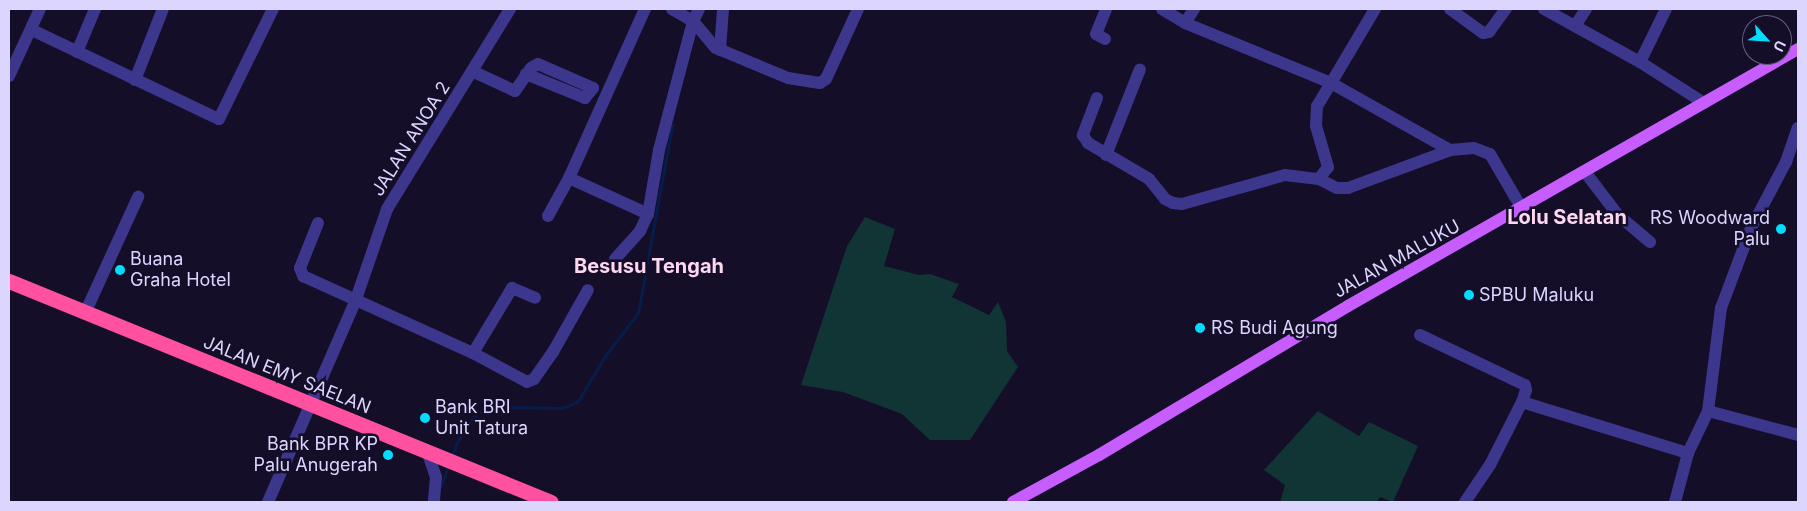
<!DOCTYPE html>
<html>
<head>
<meta charset="utf-8">
<style>
	body { margin:0 }
	#map { position:relative; width:1807px; height:511px; overflow:hidden; background:#140e29; font-family:Inter,sans-serif }
	div>[style] { position:absolute }
	[style*='--x'] { left:calc(var(--x)*1px); top:calc(var(--y)*1px); width:calc(var(--w)*1px); rotate:calc(var(--a)*1deg) }
	.green>* { inset:0; background:#113434 }
	.stream>* { height:3px; margin:-1.5px; padding:0 1.5px; transform-origin:1.5px; border-radius:1.5px; background:#061d4a }
	.minor>* { height:12px; margin:-6px; padding:0 6px; transform-origin:6px; border-radius:6px; background:#3c368c }
	.major>* { height:12px; margin:-6px; padding:0 6px; transform-origin:6px; border-radius:6px; background:#c85dff }
	.highway>* { height:15px; margin:-7.5px; padding:0 7.5px; transform-origin:7.5px; border-radius:7.5px; background:#ff519f }
	.dots>* { width:14px; height:14px; translate:-50% -50%; box-sizing:border-box; border:2px solid #140e29; border-radius:50% }
	span { translate:-50% -50%; white-space:nowrap; text-align:center; line-height:1.15; -webkit-text-stroke:5px #140e29; paint-order:stroke }
	.street-label { font-size:18px; color:#dcd6ff }
	.poi-label { font-size:18px; color:#dcd6ff }
	.right { translate:-100% -50%; text-align:right }
	.left { translate:0 -50%; text-align:left }
	.quarter-label { font-size:20px; color:#ffd8f0; font-weight:700 }
	.frame { position:absolute; inset:0; border:10px solid #dcd6ff; pointer-events:none }
	.north { position:absolute; left:1742px; top:15px; width:50px; height:50px; box-sizing:border-box; background:#140e29; border:1px solid #645e7f; border-radius:50%; rotate:116deg; font-size:14px; font-weight:700; line-height:20px; text-align:center; color:#dcd6ff }
	.north::after { content:''; display:block; margin:auto; width:18px; height:22px; background:#02ddff; clip-path:polygon(50% 0,100% 100%,50% 72%,0 100%) }
</style>
</head>
<body>
<div id="map">
	<div class="green">
		<i style="clip-path:polygon(865px 217px,895px 229px,884px 266px,919px 275px,930px 274px,959px 284px,952px 297px,989px 315px,998px 302px,1006px 322px,1007px 351px,1018px 367px,970px 440px,930px 440px,902px 414px,843px 392px,801px 385px,847px 246px)"></i>
		<i style="clip-path:polygon(1318px 411px,1359px 436px,1369px 422px,1418px 446px,1393px 502px,1380px 497px,1377px 502px,1280px 502px,1285px 485px,1264px 470px)"></i>
	</div>
	<div class="stream">
		<i style="--x:451;--y:458;--w:19;--a:-69"></i>
		<i style="--x:458;--y:440;--w:32;--a:-55"></i>
		<i style="--x:476;--y:414;--w:28;--a:-15"></i>
		<i style="--x:503;--y:407;--w:60;--a:1"></i>
		<i style="--x:563;--y:408;--w:17;--a:-25"></i>
		<i style="--x:578;--y:401;--w:56;--a:-58.9"></i>
		<i style="--x:607;--y:353;--w:51;--a:-52.2"></i>
		<i style="--x:638;--y:313;--w:191;--a:-79.7"></i>
		<i style="--x:441;--y:486;--w:21;--a:-71"></i>
	</div>
	<div class="minor">
		<i style="--x:672;--y:9;--w:24;--a:30"></i>
		<i style="--x:693;--y:21;--w:35;--a:50"></i>
		<i style="--x:716;--y:48;--w:78;--a:22.6"></i>
		<i style="--x:788;--y:78;--w:32;--a:9"></i>
		<i style="--x:820;--y:83;--w:7;--a:-34"></i>
		<i style="--x:826;--y:79;--w:77;--a:-65.4"></i>
		<i style="--x:1162;--y:9;--w:27;--a:31"></i>
		<i style="--x:1185;--y:23;--w:158;--a:22.3"></i>
		<i style="--x:1331;--y:83;--w:27;--a:121"></i>
		<i style="--x:1317;--y:106;--w:20;--a:93"></i>
		<i style="--x:1316;--y:126;--w:43;--a:73.7"></i>
		<i style="--x:1328;--y:167;--w:15;--a:127"></i>
		<i style="--x:1319;--y:179;--w:20;--a:27"></i>
		<i style="--x:1337;--y:188;--w:11;--a:0"></i>
		<i style="--x:1348;--y:188;--w:109;--a:-20.4"></i>
		<i style="--x:1450;--y:150;--w:24;--a:-5"></i>
		<i style="--x:1474;--y:148;--w:17;--a:21"></i>
		<i style="--x:1490;--y:154;--w:61;--a:59.7"></i>
		<i style="--x:1375;--y:9;--w:86;--a:120.7"></i>
		<i style="--x:1331;--y:83;--w:137;--a:29.4"></i>
		<i style="--x:1450;--y:9;--w:41;--a:36"></i>
		<i style="--x:1483;--y:33;--w:6;--a:-9"></i>
		<i style="--x:1489;--y:32;--w:29;--a:-54"></i>
		<i style="--x:1544;--y:9;--w:110;--a:28.9"></i>
		<i style="--x:1640;--y:62;--w:76;--a:32.6"></i>
		<i style="--x:1185;--y:23;--w:17;--a:-57"></i>
		<i style="--x:1575;--y:26;--w:20;--a:-57"></i>
		<i style="--x:32;--y:30;--w:207;--a:25.5"></i>
		<i style="--x:219;--y:119;--w:123;--a:-63.9"></i>
		<i style="--x:1105;--y:39;--w:10;--a:-151"></i>
		<i style="--x:1096;--y:34;--w:27;--a:-68"></i>
		<i style="--x:720;--y:50;--w:41;--a:-85.8"></i>
		<i style="--x:77;--y:52;--w:47;--a:-67.3"></i>
		<i style="--x:1640;--y:62;--w:59;--a:-63.9"></i>
		<i style="--x:474;--y:72;--w:45;--a:24.9"></i>
		<i style="--x:515;--y:91;--w:28;--a:-55"></i>
		<i style="--x:531;--y:68;--w:8;--a:-30"></i>
		<i style="--x:538;--y:64;--w:60;--a:23.6"></i>
		<i style="--x:593;--y:88;--w:13;--a:129"></i>
		<i style="--x:585;--y:98;--w:64;--a:-157.9"></i>
		<i style="--x:9;--y:76;--w:74;--a:-65.2"></i>
		<i style="--x:135;--y:80;--w:76;--a:-68.5"></i>
		<i style="--x:1097;--y:98;--w:40;--a:111"></i>
		<i style="--x:1083;--y:135;--w:9;--a:58"></i>
		<i style="--x:1088;--y:143;--w:71;--a:30.5"></i>
		<i style="--x:1149;--y:179;--w:26;--a:51"></i>
		<i style="--x:1165;--y:199;--w:9;--a:27"></i>
		<i style="--x:1173;--y:203;--w:9;--a:6"></i>
		<i style="--x:1182;--y:204;--w:107;--a:-15.7"></i>
		<i style="--x:1285;--y:175;--w:34;--a:7"></i>
		<i style="--x:1106;--y:155;--w:92;--a:-68.4"></i>
		<i style="--x:1585;--y:172;--w:54;--a:52.5"></i>
		<i style="--x:1618;--y:215;--w:42;--a:40.2"></i>
		<i style="--x:569;--y:178;--w:87;--a:24.5"></i>
		<i style="--x:548;--y:216;--w:43;--a:-61.1"></i>
		<i style="--x:569;--y:178;--w:185;--a:-65.8"></i>
		<i style="--x:318;--y:223;--w:48;--a:111.8"></i>
		<i style="--x:300;--y:268;--w:9;--a:69"></i>
		<i style="--x:303;--y:276;--w:187;--a:24.4"></i>
		<i style="--x:473;--y:353;--w:61;--a:28.2"></i>
		<i style="--x:527;--y:382;--w:8;--a:-23"></i>
		<i style="--x:534;--y:379;--w:33;--a:-55"></i>
		<i style="--x:553;--y:352;--w:71;--a:-60.6"></i>
		<i style="--x:615;--y:259;--w:38;--a:-48"></i>
		<i style="--x:640;--y:231;--w:19;--a:-65"></i>
		<i style="--x:648;--y:214;--w:65;--a:-80.2"></i>
		<i style="--x:659;--y:150;--w:133;--a:-75.2"></i>
		<i style="--x:693;--y:21;--w:13;--a:-63"></i>
		<i style="--x:85;--y:313;--w:128;--a:-65.4"></i>
		<i style="--x:1420;--y:335;--w:116;--a:25.5"></i>
		<i style="--x:1525;--y:385;--w:5;--a:79"></i>
		<i style="--x:1526;--y:390;--w:13;--a:108"></i>
		<i style="--x:473;--y:353;--w:76;--a:-59"></i>
		<i style="--x:512;--y:288;--w:25;--a:23"></i>
		<i style="--x:1708;--y:411;--w:93;--a:14.9"></i>
		<i style="--x:427;--y:451;--w:28;--a:71"></i>
		<i style="--x:436;--y:477;--w:25;--a:95"></i>
		<i style="--x:268;--y:502;--w:218;--a:-66.5"></i>
		<i style="--x:355;--y:302;--w:98;--a:-71"></i>
		<i style="--x:387;--y:209;--w:235;--a:-58.4"></i>
		<i style="--x:1465;--y:502;--w:45;--a:-56"></i>
		<i style="--x:1490;--y:465;--w:71;--a:-63.1"></i>
		<i style="--x:1522;--y:402;--w:174;--a:17.1"></i>
		<i style="--x:1675;--y:502;--w:51;--a:-75.1"></i>
		<i style="--x:1688;--y:453;--w:47;--a:-64.5"></i>
		<i style="--x:1708;--y:411;--w:104;--a:-82.8"></i>
		<i style="--x:1721;--y:308;--w:85;--a:-69.4"></i>
		<i style="--x:1751;--y:228;--w:75;--a:-62.1"></i>
		<i style="--x:1786;--y:162;--w:36;--a:-71"></i>
	</div>
	<div class="major">
		<i style="--x:1013;--y:502;--w:98;--a:-28.7"></i>
		<i style="--x:1099;--y:455;--w:290;--a:-30.9"></i>
		<i style="--x:1348;--y:306;--w:518;--a:-29.73"></i>
	</div>
	<div class="highway">
		<i style="--x:9;--y:281;--w:585;--a:22.18"></i>
	</div>
	<div class="dots">
		<i style="left:1781px;top:229px;background:#02ddff"></i>
		<i style="left:120px;top:270px;background:#02ddff"></i>
		<i style="left:1469px;top:295px;background:#02ddff"></i>
		<i style="left:1200px;top:328px;background:#02ddff"></i>
		<i style="left:425px;top:418px;background:#02ddff"></i>
		<i style="left:388px;top:455px;background:#02ddff"></i>
	</div>
	<div class="street-label">
		<span style="left:411px;top:139px;rotate:-58deg">JALAN ANOA 2</span>
		<span style="left:1397px;top:259px;rotate:-29deg">JALAN MALUKU</span>
		<span style="left:287px;top:375px;rotate:22deg">JALAN EMY SAELAN</span>
	</div>
	<div class="poi-label">
		<span class="right" style="left:1770px;top:229px">RS Woodward<br>Palu</span>
		<span class="left" style="left:130px;top:270px">Buana<br>Graha Hotel</span>
		<span class="left" style="left:1479px;top:295px">SPBU Maluku</span>
		<span class="left" style="left:1211px;top:328px">RS Budi Agung</span>
		<span class="left" style="left:435px;top:418px">Bank BRI<br>Unit Tatura</span>
		<span class="right" style="left:378px;top:455px">Bank BPR KP<br>Palu Anugerah</span>
	</div>
	<div class="quarter-label">
		<span style="left:1567px;top:217px">Lolu Selatan</span>
		<span style="left:649px;top:266px">Besusu Tengah</span>
	</div>
	<div class="frame"></div>
	<div class="north">U</div>
</div>
</body>
</html>
